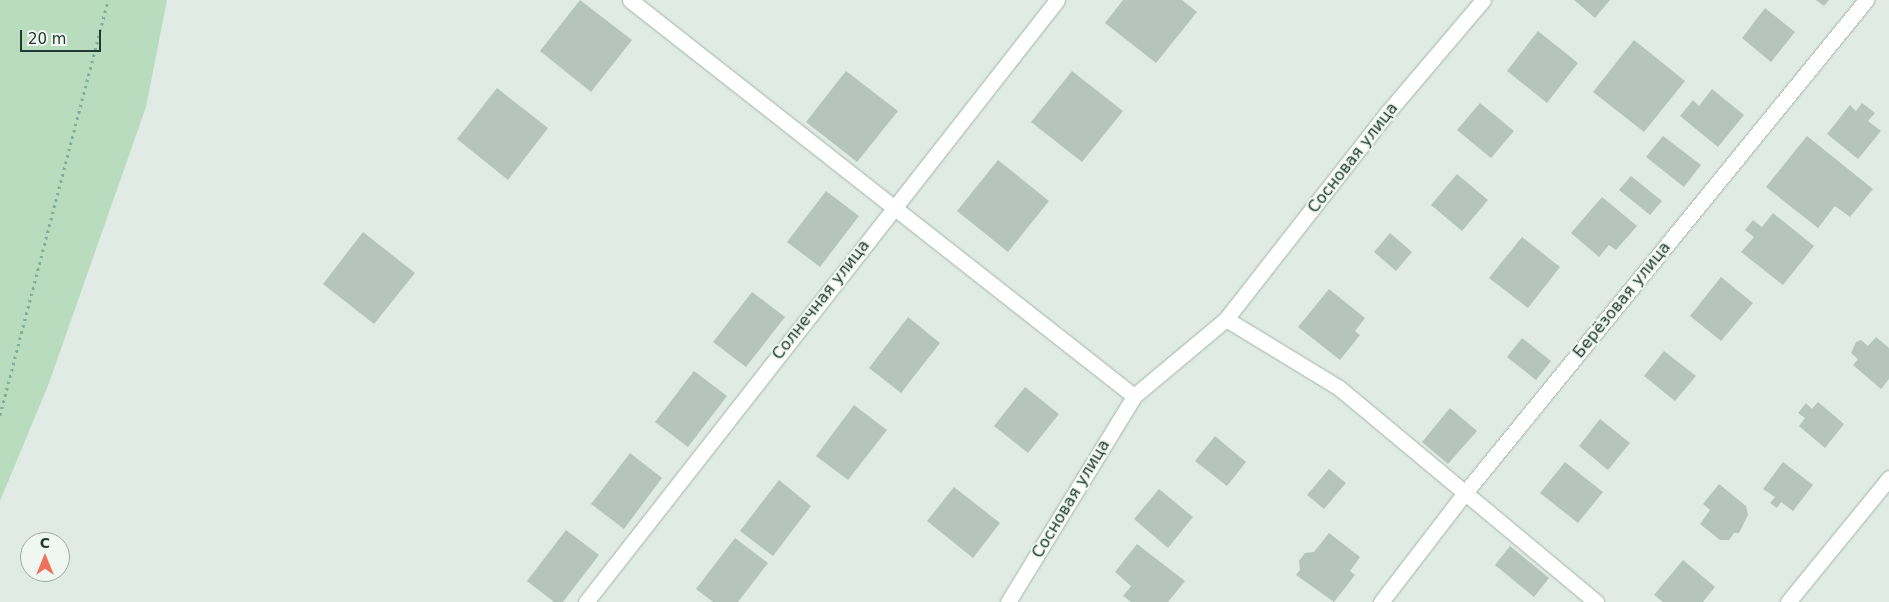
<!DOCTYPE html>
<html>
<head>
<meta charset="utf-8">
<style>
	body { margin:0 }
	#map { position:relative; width:1889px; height:602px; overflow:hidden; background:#e0ebe5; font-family:"DejaVu Sans",sans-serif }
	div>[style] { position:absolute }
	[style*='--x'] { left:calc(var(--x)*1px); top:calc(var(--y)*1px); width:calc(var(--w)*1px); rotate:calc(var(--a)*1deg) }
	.green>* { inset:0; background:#b9dcbf }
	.building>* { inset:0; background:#b5c5be }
	.path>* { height:3px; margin-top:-1.5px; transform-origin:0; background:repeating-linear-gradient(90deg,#81ae9c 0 2.5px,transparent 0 6.5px) }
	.roads { filter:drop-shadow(0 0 1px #a3b3ab) drop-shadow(0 0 1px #a3b3ab) }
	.minor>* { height:15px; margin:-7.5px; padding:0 7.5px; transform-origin:7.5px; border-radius:7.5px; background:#fff }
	span { translate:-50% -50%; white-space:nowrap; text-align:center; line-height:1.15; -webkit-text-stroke:4px #f0f7f3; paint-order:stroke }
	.street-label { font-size:16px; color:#213b31 }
	.north { position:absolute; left:20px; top:532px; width:50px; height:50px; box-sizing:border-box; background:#f0f7f3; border:1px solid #9daca5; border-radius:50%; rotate:0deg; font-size:14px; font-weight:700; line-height:20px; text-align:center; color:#213b31 }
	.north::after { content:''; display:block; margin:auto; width:18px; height:22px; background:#ef715a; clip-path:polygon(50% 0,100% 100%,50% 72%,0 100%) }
	.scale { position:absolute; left:20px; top:30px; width:81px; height:22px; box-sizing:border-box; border:2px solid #213b31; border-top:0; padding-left:6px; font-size:15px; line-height:18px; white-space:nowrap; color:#213b31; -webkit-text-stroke:4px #f0f7f3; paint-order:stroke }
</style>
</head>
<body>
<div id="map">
	<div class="green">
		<i style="clip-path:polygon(0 0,167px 0,146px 107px,49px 383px,0 501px)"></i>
	</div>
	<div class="building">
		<i style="clip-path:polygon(580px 0,632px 40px,591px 92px,540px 51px)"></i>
		<i style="clip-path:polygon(1123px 0,1182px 0,1197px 12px,1156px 63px,1105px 23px)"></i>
		<i style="clip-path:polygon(1574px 0,1610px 0,1595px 18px)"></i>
		<i style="clip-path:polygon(1816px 0,1829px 0,1824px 6px)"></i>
		<i style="clip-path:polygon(1765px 8px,1795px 32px,1771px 62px,1742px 38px)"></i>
		<i style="clip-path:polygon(1538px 31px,1578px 63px,1547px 103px,1507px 71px)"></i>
		<i style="clip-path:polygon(1634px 40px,1685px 81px,1644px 132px,1593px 92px)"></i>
		<i style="clip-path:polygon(846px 71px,898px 111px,857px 162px,806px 122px)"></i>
		<i style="clip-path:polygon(1072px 71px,1123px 111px,1082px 162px,1031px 122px)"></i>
		<i style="clip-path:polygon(497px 88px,548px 128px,508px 180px,457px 139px)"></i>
		<i style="clip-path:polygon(1712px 89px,1744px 115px,1718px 147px,1680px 116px,1693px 100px,1699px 106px)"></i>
		<i style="clip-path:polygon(1480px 103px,1514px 131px,1491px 158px,1457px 130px)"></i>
		<i style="clip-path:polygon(1862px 103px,1875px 113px,1868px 121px,1881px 131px,1858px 159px,1827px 134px,1850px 105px,1856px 111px)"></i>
		<i style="clip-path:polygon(1663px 136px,1701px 165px,1684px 187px,1646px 157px)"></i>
		<i style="clip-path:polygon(1807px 136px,1873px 189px,1850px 217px,1835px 206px,1818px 228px,1766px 187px)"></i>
		<i style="clip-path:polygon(998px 160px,1049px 201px,1008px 252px,957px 211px)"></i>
		<i style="clip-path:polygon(1457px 174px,1488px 200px,1462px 231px,1431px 205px)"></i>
		<i style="clip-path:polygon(1631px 176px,1662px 201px,1650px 215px,1619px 190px)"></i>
		<i style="clip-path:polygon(826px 191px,859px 216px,820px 267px,787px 242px)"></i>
		<i style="clip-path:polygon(1602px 197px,1637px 226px,1616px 250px,1609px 245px,1599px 257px,1571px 233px)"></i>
		<i style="clip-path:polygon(1773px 213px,1814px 246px,1783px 285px,1741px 252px,1754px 237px,1745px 230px,1753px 220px,1762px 227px)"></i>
		<i style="clip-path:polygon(363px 232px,415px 273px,374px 324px,323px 284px)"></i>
		<i style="clip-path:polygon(1390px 233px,1412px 252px,1396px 271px,1374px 252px)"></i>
		<i style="clip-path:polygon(1522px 237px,1560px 267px,1528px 308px,1489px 278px)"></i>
		<i style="clip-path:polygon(1721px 277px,1753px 303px,1721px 341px,1690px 316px)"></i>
		<i style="clip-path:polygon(1329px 289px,1365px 318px,1355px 331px,1360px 335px,1340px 360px,1298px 327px)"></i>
		<i style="clip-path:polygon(752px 292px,785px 317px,746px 367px,713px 342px)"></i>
		<i style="clip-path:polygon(908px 317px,940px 343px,901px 393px,869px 368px)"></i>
		<i style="clip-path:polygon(1876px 337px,1889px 348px,1889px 379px,1881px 389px,1853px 365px,1858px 359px,1851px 353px,1856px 342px,1861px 340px,1868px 346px)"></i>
		<i style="clip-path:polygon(1522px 338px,1551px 361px,1536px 380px,1507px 357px)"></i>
		<i style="clip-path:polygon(1664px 351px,1696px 376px,1675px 401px,1644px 376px)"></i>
		<i style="clip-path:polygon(694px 371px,727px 396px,688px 447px,655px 422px)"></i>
		<i style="clip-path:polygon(1025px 387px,1059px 414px,1028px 453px,994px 426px)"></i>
		<i style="clip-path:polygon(1818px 402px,1844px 424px,1825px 448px,1799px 426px,1805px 418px,1798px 413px,1806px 403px,1812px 409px)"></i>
		<i style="clip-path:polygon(854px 405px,887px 430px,848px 480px,816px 456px)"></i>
		<i style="clip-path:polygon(1450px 408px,1477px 431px,1448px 464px,1422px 442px)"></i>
		<i style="clip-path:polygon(1600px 419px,1630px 443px,1608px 470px,1579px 446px)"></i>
		<i style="clip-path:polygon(1215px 436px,1246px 462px,1227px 486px,1195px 461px)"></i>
		<i style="clip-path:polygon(630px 453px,662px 478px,624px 529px,591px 504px)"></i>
		<i style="clip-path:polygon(1565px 462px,1603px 492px,1578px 523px,1540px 493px)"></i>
		<i style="clip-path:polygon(1783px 462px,1813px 485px,1793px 511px,1781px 502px,1777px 508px,1770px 503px,1775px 497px,1763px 489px)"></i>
		<i style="clip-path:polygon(1329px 469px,1346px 483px,1324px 509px,1307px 495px)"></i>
		<i style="clip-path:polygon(779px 480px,811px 506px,773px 556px,740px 531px)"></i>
		<i style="clip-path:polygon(1719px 484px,1746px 506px,1748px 515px,1739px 533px,1734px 533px,1729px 540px,1720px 540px,1700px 524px,1710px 510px,1703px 504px)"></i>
		<i style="clip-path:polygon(954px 487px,1000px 523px,973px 558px,927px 521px)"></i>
		<i style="clip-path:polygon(1159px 489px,1193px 517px,1168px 548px,1134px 519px)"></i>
		<i style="clip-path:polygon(566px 530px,599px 555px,563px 602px,554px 602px,527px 581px)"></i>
		<i style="clip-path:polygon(1329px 533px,1360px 557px,1350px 571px,1355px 575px,1334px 602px,1296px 575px,1300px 570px,1299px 561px,1305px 553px,1314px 552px)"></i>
		<i style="clip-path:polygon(735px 538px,768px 563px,738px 602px,713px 602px,696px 589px)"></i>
		<i style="clip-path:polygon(1137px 544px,1185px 581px,1168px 602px,1131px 602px,1123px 596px,1131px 586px,1115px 572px)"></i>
		<i style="clip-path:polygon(1510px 546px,1549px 578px,1534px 597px,1495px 565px)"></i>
		<i style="clip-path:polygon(1683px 560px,1715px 587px,1703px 602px,1663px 602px,1654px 595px)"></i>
	</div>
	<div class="path">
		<i style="--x:0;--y:415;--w:429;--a:-75.4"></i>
	</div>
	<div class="roads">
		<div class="minor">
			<i style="--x:630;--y:0;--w:641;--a:38.16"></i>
			<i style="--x:1134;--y:396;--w:120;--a:-39.9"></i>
			<i style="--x:1226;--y:319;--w:131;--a:31.3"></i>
			<i style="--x:1338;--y:387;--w:336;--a:39.8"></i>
			<i style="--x:1226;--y:319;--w:263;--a:-52"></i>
			<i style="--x:1388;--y:112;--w:147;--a:-49.7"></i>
			<i style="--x:586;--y:602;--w:764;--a:-51.96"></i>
			<i style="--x:1008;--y:602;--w:241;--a:-58.5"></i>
			<i style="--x:1381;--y:602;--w:136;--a:-52.5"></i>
			<i style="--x:1464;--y:494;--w:637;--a:-50.86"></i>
			<i style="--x:1788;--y:602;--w:160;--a:-50.8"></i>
		</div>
	</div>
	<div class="street-label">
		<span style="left:1353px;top:158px;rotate:-52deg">Сосновая улица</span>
		<span style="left:821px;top:300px;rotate:-52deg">Солнечная улица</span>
		<span style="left:1622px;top:300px;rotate:-51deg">Берёзовая улица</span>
		<span style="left:1071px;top:499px;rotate:-59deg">Сосновая улица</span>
	</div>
	<div class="north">С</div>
	<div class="scale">20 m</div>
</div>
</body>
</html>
